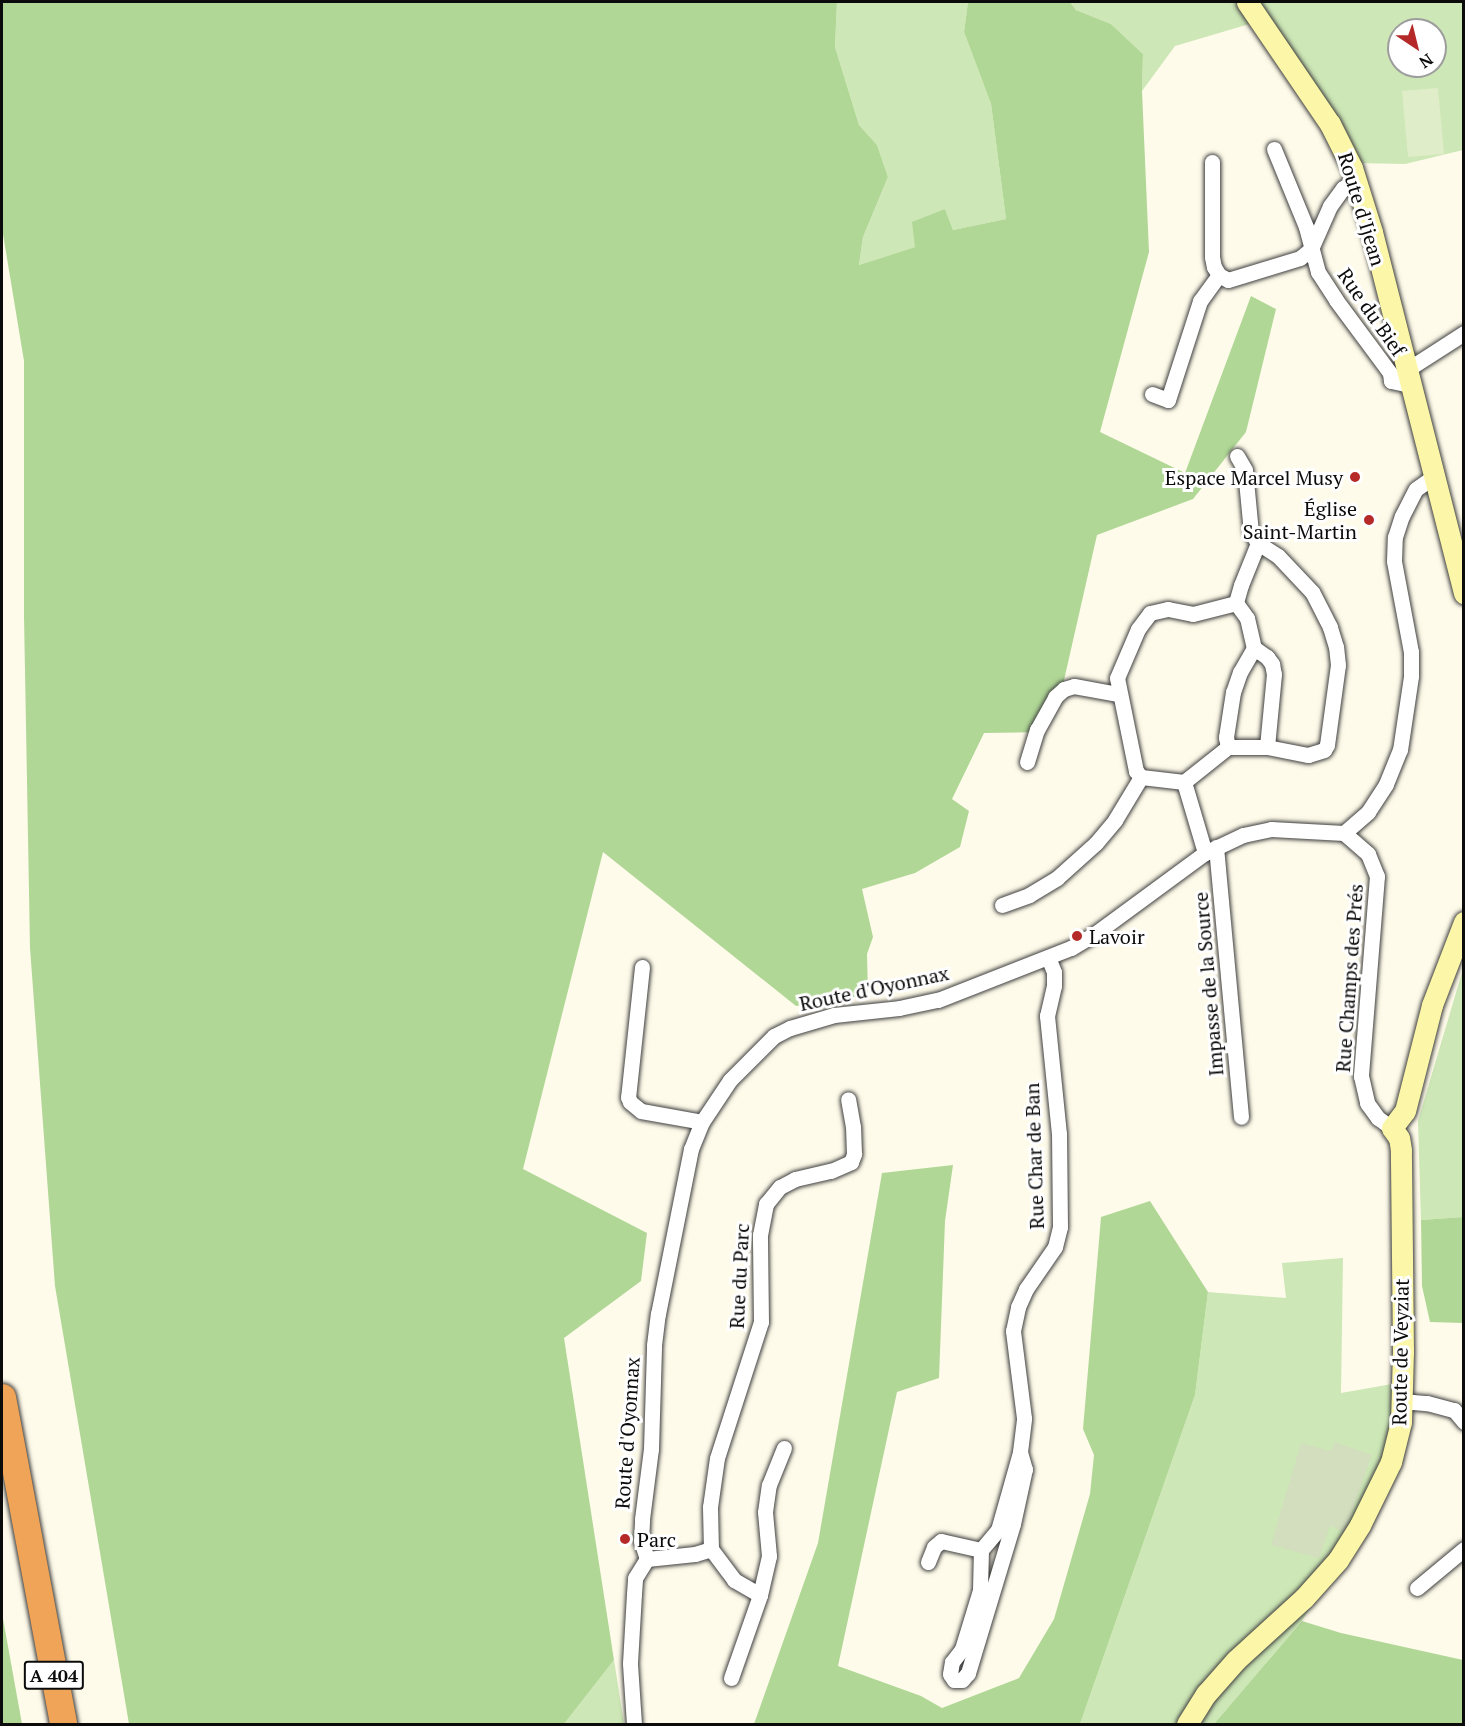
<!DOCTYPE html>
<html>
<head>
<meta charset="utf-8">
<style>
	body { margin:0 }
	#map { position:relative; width:1465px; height:1726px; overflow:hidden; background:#fefbea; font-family:"PT Serif",serif }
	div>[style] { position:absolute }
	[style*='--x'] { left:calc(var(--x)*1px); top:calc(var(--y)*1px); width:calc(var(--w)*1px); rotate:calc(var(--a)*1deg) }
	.green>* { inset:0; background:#cde7b6 }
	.forest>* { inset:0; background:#b0d796 }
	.cemetery>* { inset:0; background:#d2debe }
	.pitch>* { inset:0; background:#dfeec8 }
	.roads { filter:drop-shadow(0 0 2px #3e3e3e) drop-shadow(0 0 2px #3e3e3e) }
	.street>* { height:15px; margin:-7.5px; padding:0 7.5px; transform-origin:7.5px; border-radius:7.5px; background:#fff }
	.secondary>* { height:21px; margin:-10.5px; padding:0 10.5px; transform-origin:10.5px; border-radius:10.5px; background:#fcf7a8 }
	.highway>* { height:27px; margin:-13.5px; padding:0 13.5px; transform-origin:13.5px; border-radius:13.5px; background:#efa458 }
	.dots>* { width:16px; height:16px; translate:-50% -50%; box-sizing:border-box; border:3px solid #fff; border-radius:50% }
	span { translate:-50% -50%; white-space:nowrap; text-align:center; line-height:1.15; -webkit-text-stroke:6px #fff; paint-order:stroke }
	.shield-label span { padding:2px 4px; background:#fff; border:2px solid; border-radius:4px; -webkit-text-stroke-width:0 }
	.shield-label { font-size:18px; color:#0b0b0b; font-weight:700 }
	.street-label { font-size:20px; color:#0b0b0b }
	.poi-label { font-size:20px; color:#0b0b0b }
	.right { translate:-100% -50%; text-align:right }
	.left { translate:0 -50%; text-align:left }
	.frame { position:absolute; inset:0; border:3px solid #0b0b0b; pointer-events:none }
	.north { position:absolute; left:1387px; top:18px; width:60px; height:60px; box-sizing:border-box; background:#fff; border:2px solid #9d9d9d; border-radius:50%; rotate:145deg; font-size:16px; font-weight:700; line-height:24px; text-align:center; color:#0b0b0b }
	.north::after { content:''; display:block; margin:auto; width:21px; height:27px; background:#b62929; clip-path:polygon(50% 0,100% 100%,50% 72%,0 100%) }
</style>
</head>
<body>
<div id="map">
	<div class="green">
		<i style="clip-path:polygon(837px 2px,968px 2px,964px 32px,991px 104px,1006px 219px,953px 230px,945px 209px,915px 247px,859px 265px,863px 237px,888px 177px,877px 145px,859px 125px,835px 47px)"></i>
		<i style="clip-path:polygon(evenodd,1070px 2px,1463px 2px,1463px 150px,1405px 164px,1356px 163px,1263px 20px,1175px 46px,1142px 91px,1143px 54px,1111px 24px,1076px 10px,1070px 2px,1399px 30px,1435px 30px,1435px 66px,1399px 66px,1399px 30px)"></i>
		<i style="clip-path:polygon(1463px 969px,1463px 1217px,1421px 1220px,1418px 1121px)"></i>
		<i style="clip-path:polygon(1343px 1258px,1341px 1393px,1392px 1384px,1401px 1448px,1302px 1621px,1214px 1724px,1080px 1724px,1195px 1395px,1208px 1292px,1286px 1298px,1282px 1263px)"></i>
		<i style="clip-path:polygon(614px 1660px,624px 1724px,564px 1724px)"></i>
	</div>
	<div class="forest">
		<i style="clip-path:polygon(2px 2px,837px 2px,835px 47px,859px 125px,877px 145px,888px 177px,863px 237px,859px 265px,915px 247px,912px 222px,945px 209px,953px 230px,1006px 219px,991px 104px,964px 32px,968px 2px,1070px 2px,1076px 10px,1111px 24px,1143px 54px,1142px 91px,1149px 252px,1100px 432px,1185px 473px,1251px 296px,1276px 309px,1246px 432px,1193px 499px,1097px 535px,1062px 689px,1043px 732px,984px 733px,952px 799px,969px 811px,960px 847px,915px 873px,862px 889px,873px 937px,867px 954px,868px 995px,796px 1006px,603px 852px,523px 1169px,647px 1233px,641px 1281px,564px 1338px,614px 1660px,564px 1724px,129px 1724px,55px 1286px,30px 948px,24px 616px,24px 361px,2px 228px)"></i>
		<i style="clip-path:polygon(953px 1165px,945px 1221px,939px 1378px,897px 1392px,838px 1666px,921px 1696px,942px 1708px,1019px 1678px,1054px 1619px,1090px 1494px,1094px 1455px,1083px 1429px,1101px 1217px,1150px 1201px,1208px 1292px,1195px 1395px,1080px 1724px,754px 1724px,818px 1543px,882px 1173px)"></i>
		<i style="clip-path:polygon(1463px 1217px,1463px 1323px,1430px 1322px,1422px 1286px,1421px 1220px)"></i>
		<i style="clip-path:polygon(2px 1613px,22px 1724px,2px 1724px)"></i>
		<i style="clip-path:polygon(1302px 1621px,1341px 1633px,1463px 1660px,1463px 1724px,1214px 1724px)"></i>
	</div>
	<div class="cemetery">
		<i style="clip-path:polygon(1334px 1442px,1372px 1455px,1345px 1532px,1330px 1526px,1319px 1558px,1271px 1545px,1301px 1443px,1331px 1451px)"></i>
	</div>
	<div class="pitch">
		<i style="clip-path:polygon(1438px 88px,1444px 154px,1408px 157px,1402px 91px)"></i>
	</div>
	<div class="roads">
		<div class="street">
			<i style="--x:1274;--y:149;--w:84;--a:67.7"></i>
			<i style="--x:1306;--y:227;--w:47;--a:75.1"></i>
			<i style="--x:1318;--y:272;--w:33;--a:57"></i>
			<i style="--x:1336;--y:300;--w:91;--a:53.5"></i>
			<i style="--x:1390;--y:373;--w:8;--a:83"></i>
			<i style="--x:1391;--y:381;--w:19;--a:12"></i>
			<i style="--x:1212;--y:162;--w:95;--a:90"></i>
			<i style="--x:1212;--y:257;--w:10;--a:79"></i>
			<i style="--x:1214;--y:267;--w:9;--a:58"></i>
			<i style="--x:1405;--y:371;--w:70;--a:-32.8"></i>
			<i style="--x:1152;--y:394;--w:17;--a:21"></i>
			<i style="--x:1168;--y:400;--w:104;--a:-72.1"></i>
			<i style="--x:1200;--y:301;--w:32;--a:-54"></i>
			<i style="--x:1219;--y:275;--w:10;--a:29"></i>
			<i style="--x:1228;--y:280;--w:75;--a:-17"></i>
			<i style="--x:1300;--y:258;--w:14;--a:-39"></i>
			<i style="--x:1311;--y:249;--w:47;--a:-66.2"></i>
			<i style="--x:1330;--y:206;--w:22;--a:-54"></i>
			<i style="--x:1343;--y:188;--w:15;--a:-32"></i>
			<i style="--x:1237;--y:456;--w:16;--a:60"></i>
			<i style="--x:1245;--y:470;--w:62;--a:84.5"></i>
			<i style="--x:1251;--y:532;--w:13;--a:58"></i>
			<i style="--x:1254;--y:648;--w:16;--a:35"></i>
			<i style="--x:1267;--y:657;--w:9;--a:54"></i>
			<i style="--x:1272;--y:664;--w:10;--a:79"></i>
			<i style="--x:1274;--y:674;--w:73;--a:95.5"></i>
			<i style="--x:1228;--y:747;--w:39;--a:0"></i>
			<i style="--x:1267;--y:747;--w:42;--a:11"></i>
			<i style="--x:1308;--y:755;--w:17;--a:-17"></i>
			<i style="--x:1324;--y:750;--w:6;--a:-59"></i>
			<i style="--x:1327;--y:745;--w:81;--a:-82.2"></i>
			<i style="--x:1338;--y:665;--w:18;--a:-96"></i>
			<i style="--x:1336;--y:647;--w:21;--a:-107"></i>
			<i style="--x:1330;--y:627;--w:39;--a:-117"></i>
			<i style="--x:1312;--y:592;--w:50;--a:-133.4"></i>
			<i style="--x:1278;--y:556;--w:24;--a:-147"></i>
			<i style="--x:1258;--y:543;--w:45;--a:112"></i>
			<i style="--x:1241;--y:585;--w:19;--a:106"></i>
			<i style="--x:1236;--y:603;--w:19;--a:54"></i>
			<i style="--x:1247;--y:618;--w:31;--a:77"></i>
			<i style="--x:1254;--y:648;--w:28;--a:120"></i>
			<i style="--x:1240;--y:672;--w:21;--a:109"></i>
			<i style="--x:1233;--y:692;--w:46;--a:98.8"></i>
			<i style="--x:1226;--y:737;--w:10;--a:79"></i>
			<i style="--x:1228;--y:747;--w:56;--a:141.5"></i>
			<i style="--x:1184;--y:782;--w:43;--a:-173.4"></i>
			<i style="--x:1141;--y:777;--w:8;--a:-130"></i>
			<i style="--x:1136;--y:771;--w:95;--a:-101.5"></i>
			<i style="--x:1117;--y:678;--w:53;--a:-66.8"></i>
			<i style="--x:1138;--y:629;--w:20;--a:-53"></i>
			<i style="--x:1150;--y:613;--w:18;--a:-13"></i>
			<i style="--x:1168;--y:609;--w:25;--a:11"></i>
			<i style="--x:1193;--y:614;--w:44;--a:-14.3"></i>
			<i style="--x:1027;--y:762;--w:34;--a:-73"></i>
			<i style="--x:1037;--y:730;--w:38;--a:-61"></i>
			<i style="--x:1055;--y:697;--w:12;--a:-42"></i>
			<i style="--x:1064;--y:689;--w:10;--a:-17"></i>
			<i style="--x:1074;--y:686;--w:45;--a:10.3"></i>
			<i style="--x:1184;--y:782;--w:74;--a:73.5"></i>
			<i style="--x:1344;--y:833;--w:32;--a:-41"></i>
			<i style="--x:1368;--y:812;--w:33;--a:-57"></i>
			<i style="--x:1386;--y:784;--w:37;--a:-68"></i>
			<i style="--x:1400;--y:750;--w:75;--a:-81.5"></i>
			<i style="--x:1411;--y:676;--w:24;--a:-90"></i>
			<i style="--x:1411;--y:652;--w:93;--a:-100.6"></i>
			<i style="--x:1394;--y:561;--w:24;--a:-88"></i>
			<i style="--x:1395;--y:537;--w:22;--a:-72"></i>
			<i style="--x:1402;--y:516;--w:30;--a:-63"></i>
			<i style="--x:1416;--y:489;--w:21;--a:-35"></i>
			<i style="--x:1344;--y:833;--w:32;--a:41"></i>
			<i style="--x:1368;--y:854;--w:24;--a:68"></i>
			<i style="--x:1377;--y:876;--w:201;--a:94.6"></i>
			<i style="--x:1361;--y:1076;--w:28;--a:77"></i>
			<i style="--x:1367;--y:1103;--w:19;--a:54"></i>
			<i style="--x:1378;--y:1118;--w:17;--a:36"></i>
			<i style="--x:1216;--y:847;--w:271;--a:84.7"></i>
			<i style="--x:1002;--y:905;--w:29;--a:-20"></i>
			<i style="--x:1029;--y:895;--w:33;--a:-31"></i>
			<i style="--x:1057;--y:878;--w:52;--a:-41.9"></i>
			<i style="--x:1096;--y:843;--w:30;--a:-50"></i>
			<i style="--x:1115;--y:820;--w:50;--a:-58.8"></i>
			<i style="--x:642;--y:967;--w:131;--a:96.1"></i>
			<i style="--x:628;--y:1097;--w:5;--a:68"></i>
			<i style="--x:630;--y:1102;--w:14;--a:39"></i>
			<i style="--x:641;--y:1111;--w:62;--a:10.2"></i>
			<i style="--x:1402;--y:1401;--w:25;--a:5"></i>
			<i style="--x:1427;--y:1403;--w:28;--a:15"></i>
			<i style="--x:1454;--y:1410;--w:16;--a:50"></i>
			<i style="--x:1020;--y:1452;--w:18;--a:74"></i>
			<i style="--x:1025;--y:1469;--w:56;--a:102.3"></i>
			<i style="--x:1013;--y:1524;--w:156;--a:106.8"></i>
			<i style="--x:968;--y:1673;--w:9;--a:131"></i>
			<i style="--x:962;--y:1680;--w:8;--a:180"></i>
			<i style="--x:954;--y:1680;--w:7;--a:-124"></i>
			<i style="--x:950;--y:1674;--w:12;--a:-81"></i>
			<i style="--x:952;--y:1662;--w:16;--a:-52"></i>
			<i style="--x:962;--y:1649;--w:62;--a:-73"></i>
			<i style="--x:980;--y:1590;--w:40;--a:-88.6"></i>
			<i style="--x:981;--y:1550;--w:26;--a:-50"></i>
			<i style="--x:998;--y:1530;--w:81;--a:-74.2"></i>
			<i style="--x:1020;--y:1452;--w:34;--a:-83"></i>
			<i style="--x:1024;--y:1418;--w:88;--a:-97.2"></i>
			<i style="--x:1013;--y:1331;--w:25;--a:-78"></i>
			<i style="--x:1018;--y:1307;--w:20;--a:-66"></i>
			<i style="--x:1026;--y:1289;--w:51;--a:-55.4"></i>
			<i style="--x:1055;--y:1247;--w:21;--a:-76"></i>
			<i style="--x:1060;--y:1227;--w:93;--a:-90.6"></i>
			<i style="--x:1059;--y:1134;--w:119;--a:-95.8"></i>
			<i style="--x:1047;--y:1016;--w:31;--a:-77"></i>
			<i style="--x:1054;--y:986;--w:14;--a:-90"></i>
			<i style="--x:1054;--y:972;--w:16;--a:-112"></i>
			<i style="--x:711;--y:1549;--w:39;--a:53"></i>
			<i style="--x:734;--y:1580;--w:30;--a:30"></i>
			<i style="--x:760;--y:1595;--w:40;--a:-77"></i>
			<i style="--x:769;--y:1556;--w:44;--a:-95.2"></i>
			<i style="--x:765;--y:1512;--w:27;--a:-82"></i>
			<i style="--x:769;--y:1485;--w:40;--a:-68"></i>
			<i style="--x:647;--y:1559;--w:48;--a:-5.9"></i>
			<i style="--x:695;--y:1554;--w:17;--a:-17"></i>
			<i style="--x:711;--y:1549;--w:42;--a:-91.4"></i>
			<i style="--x:710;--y:1507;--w:49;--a:-81.9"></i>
			<i style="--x:717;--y:1458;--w:143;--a:-72.1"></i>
			<i style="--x:761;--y:1322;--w:87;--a:-90.7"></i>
			<i style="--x:760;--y:1235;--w:32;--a:-79"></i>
			<i style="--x:766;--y:1204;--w:22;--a:-51"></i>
			<i style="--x:780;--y:1187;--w:17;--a:-28"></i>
			<i style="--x:795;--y:1179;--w:37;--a:-13"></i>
			<i style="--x:831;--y:1171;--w:22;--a:-24"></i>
			<i style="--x:851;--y:1162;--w:9;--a:-69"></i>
			<i style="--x:854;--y:1154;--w:27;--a:-92"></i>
			<i style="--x:853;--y:1127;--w:28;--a:-100"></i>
			<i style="--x:928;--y:1562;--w:16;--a:-68"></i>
			<i style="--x:934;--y:1547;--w:9;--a:-41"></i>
			<i style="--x:941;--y:1541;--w:41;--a:12.7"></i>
			<i style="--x:1417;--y:1588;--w:61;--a:-39.7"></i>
			<i style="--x:731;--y:1678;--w:88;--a:-70.7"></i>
			<i style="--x:634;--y:1724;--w:61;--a:-93.8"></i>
			<i style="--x:630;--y:1663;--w:69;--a:-86.7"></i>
			<i style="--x:634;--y:1594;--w:16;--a:-86"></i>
			<i style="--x:635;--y:1578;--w:22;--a:-58"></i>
			<i style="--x:647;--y:1559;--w:19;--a:-108"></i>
			<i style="--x:641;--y:1541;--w:22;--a:-87"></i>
			<i style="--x:642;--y:1519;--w:71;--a:-82.7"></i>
			<i style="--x:651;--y:1449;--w:104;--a:-88.3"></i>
			<i style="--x:654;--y:1345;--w:31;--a:-83"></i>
			<i style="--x:658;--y:1314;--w:168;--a:-78.7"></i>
			<i style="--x:691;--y:1149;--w:29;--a:-68"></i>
			<i style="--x:702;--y:1122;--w:50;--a:-56.3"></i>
			<i style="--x:730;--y:1080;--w:62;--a:-45"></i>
			<i style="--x:774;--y:1036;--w:18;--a:-27"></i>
			<i style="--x:790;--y:1028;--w:46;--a:-16.5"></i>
			<i style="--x:834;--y:1015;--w:65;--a:-6.1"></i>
			<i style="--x:899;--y:1008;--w:40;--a:-12"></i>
			<i style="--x:938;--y:1000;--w:143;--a:-21.4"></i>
			<i style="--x:1071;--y:948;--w:29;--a:-31"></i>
			<i style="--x:1096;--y:933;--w:135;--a:-36.3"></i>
			<i style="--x:1205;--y:853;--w:42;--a:-25.3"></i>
			<i style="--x:1243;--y:835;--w:29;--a:-12"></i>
			<i style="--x:1271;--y:829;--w:73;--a:3.1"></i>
		</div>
		<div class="secondary">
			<i style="--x:1247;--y:2;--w:148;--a:55.8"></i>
			<i style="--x:1330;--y:124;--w:49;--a:63.4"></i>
			<i style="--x:1352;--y:168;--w:67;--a:72.6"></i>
			<i style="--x:1372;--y:232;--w:373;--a:75.7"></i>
			<i style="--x:1187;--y:1724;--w:36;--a:-58"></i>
			<i style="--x:1206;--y:1694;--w:45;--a:-48.6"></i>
			<i style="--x:1236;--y:1660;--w:92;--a:-42.4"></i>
			<i style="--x:1304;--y:1598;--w:51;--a:-48.2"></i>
			<i style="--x:1338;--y:1560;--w:41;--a:-57.8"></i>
			<i style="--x:1360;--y:1525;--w:70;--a:-63.8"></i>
			<i style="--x:1391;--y:1462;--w:41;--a:-76"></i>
			<i style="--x:1401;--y:1422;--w:70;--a:-88.4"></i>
			<i style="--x:1403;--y:1352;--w:202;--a:-90.6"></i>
			<i style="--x:1401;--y:1150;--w:12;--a:-99"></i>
			<i style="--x:1399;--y:1138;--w:12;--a:-125"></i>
			<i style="--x:1392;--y:1128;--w:21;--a:-53"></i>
			<i style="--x:1405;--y:1111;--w:109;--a:-75.7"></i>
			<i style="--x:1432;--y:1005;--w:89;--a:-68.9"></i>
		</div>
		<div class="highway">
			<i style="--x:2;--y:1397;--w:333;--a:79.4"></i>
		</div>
	</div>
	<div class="dots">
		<i style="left:1355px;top:477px;background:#b62929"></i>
		<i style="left:1369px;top:520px;background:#b62929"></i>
		<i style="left:1077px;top:936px;background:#b62929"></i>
		<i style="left:625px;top:1539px;background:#b62929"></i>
	</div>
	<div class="shield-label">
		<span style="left:54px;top:1675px">A 404</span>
	</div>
	<div class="street-label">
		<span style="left:1362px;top:209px;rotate:73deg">Route d'Ijean</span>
		<span style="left:1372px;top:312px;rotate:55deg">Rue du Bief</span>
		<span style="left:1349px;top:978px;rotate:-86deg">Rue Champs des Prés</span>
		<span style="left:1208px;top:984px;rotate:-95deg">Impasse de la Source</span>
		<span style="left:874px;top:988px;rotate:-12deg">Route d'Oyonnax</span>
		<span style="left:1034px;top:1156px;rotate:-92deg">Rue Char de Ban</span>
		<span style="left:739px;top:1276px;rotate:-87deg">Rue du Parc</span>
		<span style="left:1400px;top:1352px;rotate:-89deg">Route de Veyziat</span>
		<span style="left:627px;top:1433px;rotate:-86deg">Route d'Oyonnax</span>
	</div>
	<div class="poi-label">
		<span class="right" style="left:1343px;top:477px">Espace Marcel Musy</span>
		<span class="right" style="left:1357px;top:520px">Église<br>Saint-Martin</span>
		<span class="left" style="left:1089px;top:936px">Lavoir</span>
		<span class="left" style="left:637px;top:1539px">Parc</span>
	</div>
	<div class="frame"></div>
	<div class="north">N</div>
</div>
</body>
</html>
